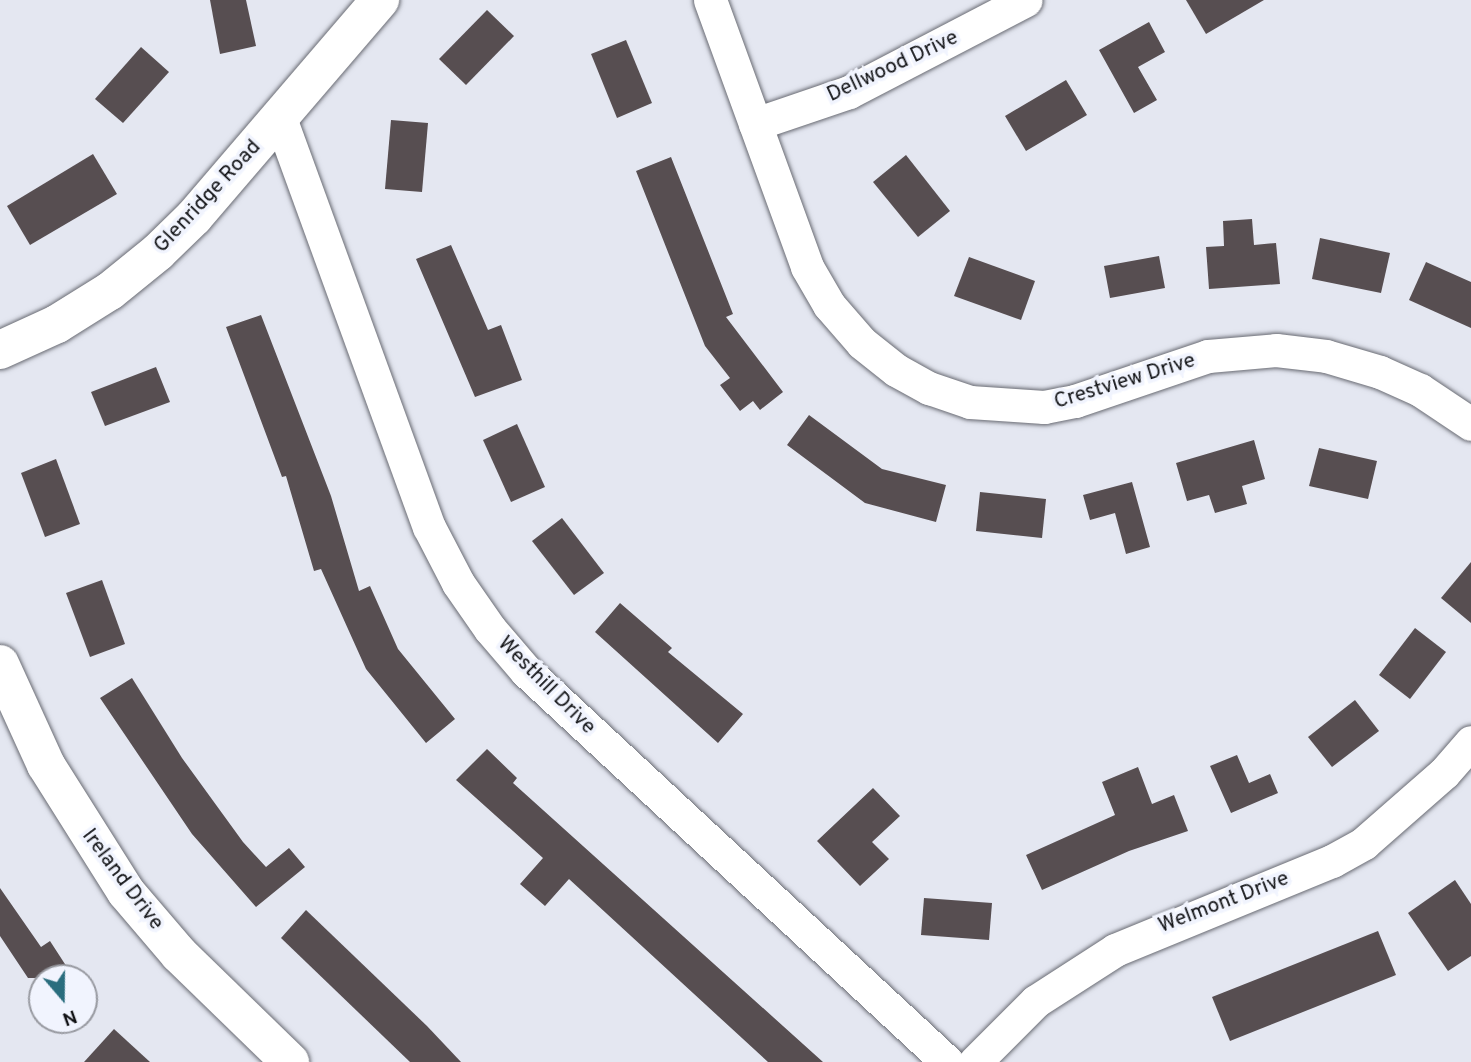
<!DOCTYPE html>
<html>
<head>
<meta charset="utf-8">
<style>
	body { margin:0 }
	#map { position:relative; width:1471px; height:1062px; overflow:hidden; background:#e4e7f1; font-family:Overpass,sans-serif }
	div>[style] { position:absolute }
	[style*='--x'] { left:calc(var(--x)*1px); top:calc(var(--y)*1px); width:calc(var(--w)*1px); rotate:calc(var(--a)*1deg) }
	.building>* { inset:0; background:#574e51 }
	.roads { filter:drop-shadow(0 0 2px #696b73) drop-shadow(0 0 2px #696b73) }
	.minor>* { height:33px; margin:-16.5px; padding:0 16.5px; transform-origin:16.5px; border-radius:16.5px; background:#fff }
	.tertiary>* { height:38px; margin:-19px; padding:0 19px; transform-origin:19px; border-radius:19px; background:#fff }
	.secondary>* { height:38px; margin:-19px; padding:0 19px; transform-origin:19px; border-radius:19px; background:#fff }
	span { translate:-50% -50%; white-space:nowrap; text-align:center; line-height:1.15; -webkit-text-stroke:7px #f1f4fe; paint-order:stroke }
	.street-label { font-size:21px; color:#121316 }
	.north { position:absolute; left:28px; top:964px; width:70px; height:70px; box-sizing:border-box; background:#f1f4fe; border:2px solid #989aa1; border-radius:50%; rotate:160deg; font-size:19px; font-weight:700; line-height:28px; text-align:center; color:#121316 }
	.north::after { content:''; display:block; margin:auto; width:24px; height:32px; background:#2a6d7e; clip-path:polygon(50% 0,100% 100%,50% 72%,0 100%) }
</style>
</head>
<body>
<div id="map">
	<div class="building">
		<i style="clip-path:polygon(210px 0,246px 0,256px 46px,220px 54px)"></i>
		<i style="clip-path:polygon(1186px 0,1264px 0,1206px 34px)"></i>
		<i style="clip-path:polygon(487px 10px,514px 36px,466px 85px,439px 59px)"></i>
		<i style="clip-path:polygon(1149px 22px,1165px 52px,1138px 67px,1157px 100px,1134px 113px,1099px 50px)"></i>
		<i style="clip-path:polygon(626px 40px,652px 103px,617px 118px,591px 54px)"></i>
		<i style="clip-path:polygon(141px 47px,169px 72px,123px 123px,95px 99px)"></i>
		<i style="clip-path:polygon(1066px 80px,1087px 115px,1026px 151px,1005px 116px)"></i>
		<i style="clip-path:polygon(391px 120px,428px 123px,422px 192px,385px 189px)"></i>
		<i style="clip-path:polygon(93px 154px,117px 194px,30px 245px,7px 206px)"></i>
		<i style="clip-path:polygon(906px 155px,950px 211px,918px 237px,873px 182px)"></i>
		<i style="clip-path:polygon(671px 157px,733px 314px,726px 317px,783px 392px,760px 410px,753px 401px,740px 411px,720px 385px,730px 378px,705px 346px,636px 171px)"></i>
		<i style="clip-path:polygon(1252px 219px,1254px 245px,1276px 243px,1280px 284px,1209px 289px,1206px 247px,1224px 246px,1223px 221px)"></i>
		<i style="clip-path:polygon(1320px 238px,1390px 253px,1381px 293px,1312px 279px)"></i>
		<i style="clip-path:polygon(451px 245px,488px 330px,501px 325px,522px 380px,475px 397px,416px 259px)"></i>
		<i style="clip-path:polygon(1159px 256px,1165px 288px,1110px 298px,1104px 266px)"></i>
		<i style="clip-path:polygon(969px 257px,1035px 281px,1021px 320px,954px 296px)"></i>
		<i style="clip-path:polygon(1426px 262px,1471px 282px,1471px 328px,1409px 300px)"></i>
		<i style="clip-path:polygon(261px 315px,331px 496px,359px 591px,370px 586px,398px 649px,455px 719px,426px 743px,366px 669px,321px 569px,314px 571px,286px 476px,282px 477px,226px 327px)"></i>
		<i style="clip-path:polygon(156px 367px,170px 402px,105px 426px,91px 392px)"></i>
		<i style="clip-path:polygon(809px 415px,882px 469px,946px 485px,936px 522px,865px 503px,787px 445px)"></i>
		<i style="clip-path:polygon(517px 424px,545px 487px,511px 502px,483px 440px)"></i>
		<i style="clip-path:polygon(1254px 440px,1265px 479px,1242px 486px,1247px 504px,1215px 513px,1209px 495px,1187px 501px,1176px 463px)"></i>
		<i style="clip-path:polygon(1319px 448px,1377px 461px,1368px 499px,1309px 486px)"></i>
		<i style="clip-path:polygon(56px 459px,80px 524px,45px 537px,21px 473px)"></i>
		<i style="clip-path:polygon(1132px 482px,1150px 547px,1126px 554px,1115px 513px,1090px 520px,1083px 495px)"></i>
		<i style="clip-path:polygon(980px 492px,1046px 499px,1042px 538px,976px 531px)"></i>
		<i style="clip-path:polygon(562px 518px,604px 573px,574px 595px,532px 541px)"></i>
		<i style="clip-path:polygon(1471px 562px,1471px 623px,1441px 598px)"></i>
		<i style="clip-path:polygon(102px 580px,125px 644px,90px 657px,66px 593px)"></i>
		<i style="clip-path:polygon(620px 603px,672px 648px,668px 652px,743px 714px,718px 743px,595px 632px)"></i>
		<i style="clip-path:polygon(1415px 628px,1446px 652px,1410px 699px,1379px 675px)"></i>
		<i style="clip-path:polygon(132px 678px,182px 758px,243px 842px,266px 867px,289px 848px,305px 867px,256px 907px,192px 834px,100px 698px)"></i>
		<i style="clip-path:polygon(1355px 700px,1379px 731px,1332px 767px,1308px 737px)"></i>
		<i style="clip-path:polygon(487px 749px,517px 778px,513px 783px,823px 1062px,768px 1062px,569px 879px,545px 906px,520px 884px,543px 858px,456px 780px)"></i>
		<i style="clip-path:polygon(1237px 755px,1249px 783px,1270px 774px,1278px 793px,1231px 813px,1210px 766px)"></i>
		<i style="clip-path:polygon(1138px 767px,1152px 804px,1174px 795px,1188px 831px,1129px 851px,1042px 890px,1026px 855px,1115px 815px,1102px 782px)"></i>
		<i style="clip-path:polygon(873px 788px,900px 816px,872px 842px,889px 859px,860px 886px,817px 841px)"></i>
		<i style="clip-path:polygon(1455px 880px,1471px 904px,1471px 956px,1448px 971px,1408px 913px)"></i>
		<i style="clip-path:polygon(0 888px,41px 947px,50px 941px,74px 978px,28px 978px,0 936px)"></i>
		<i style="clip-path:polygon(924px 898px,992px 903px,989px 940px,921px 935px)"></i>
		<i style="clip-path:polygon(306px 910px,427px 1026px,461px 1062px,410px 1062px,281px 938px)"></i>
		<i style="clip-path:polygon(1378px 931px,1396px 975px,1230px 1041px,1212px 997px)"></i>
		<i style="clip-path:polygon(114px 1029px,150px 1062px,84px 1062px)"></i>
	</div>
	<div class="roads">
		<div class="minor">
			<i style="--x:710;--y:0;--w:284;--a:70"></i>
			<i style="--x:807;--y:267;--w:44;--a:59.9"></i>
			<i style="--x:829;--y:305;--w:50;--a:49"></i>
			<i style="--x:862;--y:343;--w:43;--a:38.5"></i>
			<i style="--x:896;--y:370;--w:38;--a:29"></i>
			<i style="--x:929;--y:388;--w:43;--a:18.9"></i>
			<i style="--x:970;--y:402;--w:74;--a:3.9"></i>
			<i style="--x:1044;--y:407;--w:32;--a:-11"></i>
			<i style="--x:1075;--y:401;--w:140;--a:-18.7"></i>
			<i style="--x:1208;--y:356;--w:68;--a:-5"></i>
			<i style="--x:1276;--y:350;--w:50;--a:6.8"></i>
			<i style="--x:1326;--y:356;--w:56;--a:16.5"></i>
			<i style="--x:1380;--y:372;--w:44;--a:24.2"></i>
			<i style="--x:1420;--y:390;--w:61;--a:33.7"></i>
			<i style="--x:280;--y:118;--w:435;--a:70"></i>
			<i style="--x:429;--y:527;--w:63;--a:62.6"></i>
			<i style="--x:458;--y:583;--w:56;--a:55.2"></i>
			<i style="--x:490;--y:629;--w:55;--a:49.4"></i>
			<i style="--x:526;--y:671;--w:575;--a:42.88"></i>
			<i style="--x:755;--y:124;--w:99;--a:-18.8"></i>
			<i style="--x:849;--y:92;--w:199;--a:-27.5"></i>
			<i style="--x:975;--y:1062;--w:86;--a:-45"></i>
			<i style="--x:1036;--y:1001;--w:94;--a:-32.8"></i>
			<i style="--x:1115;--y:950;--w:235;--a:-22.3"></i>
			<i style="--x:1332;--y:861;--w:37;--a:-29"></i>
			<i style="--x:1364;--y:843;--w:106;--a:-41.2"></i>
			<i style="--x:1444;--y:773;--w:41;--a:-48.9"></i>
		</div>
		<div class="tertiary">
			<i style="--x:0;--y:350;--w:63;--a:-24.5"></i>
			<i style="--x:57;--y:324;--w:62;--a:-31.9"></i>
			<i style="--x:110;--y:291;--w:62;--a:-39.1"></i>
			<i style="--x:158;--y:252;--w:50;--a:-44.2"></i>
			<i style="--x:194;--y:217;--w:286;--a:-49.4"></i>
		</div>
		<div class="secondary">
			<i style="--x:0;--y:664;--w:111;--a:65.5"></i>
			<i style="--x:46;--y:765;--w:150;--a:57.8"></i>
			<i style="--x:126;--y:892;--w:82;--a:49.5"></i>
			<i style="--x:179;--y:954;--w:155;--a:44.2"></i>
		</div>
	</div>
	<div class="street-label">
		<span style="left:893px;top:67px;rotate:-25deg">Dellwood Drive</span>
		<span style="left:208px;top:197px;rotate:-47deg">Glenridge Road</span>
		<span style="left:1125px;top:382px;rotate:-17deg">Crestview Drive</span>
		<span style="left:546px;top:686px;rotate:45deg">Westhill Drive</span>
		<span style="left:122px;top:880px;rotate:53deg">Ireland Drive</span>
		<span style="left:1224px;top:903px;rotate:-21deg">Welmont Drive</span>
	</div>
	<div class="north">N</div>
</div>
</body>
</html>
